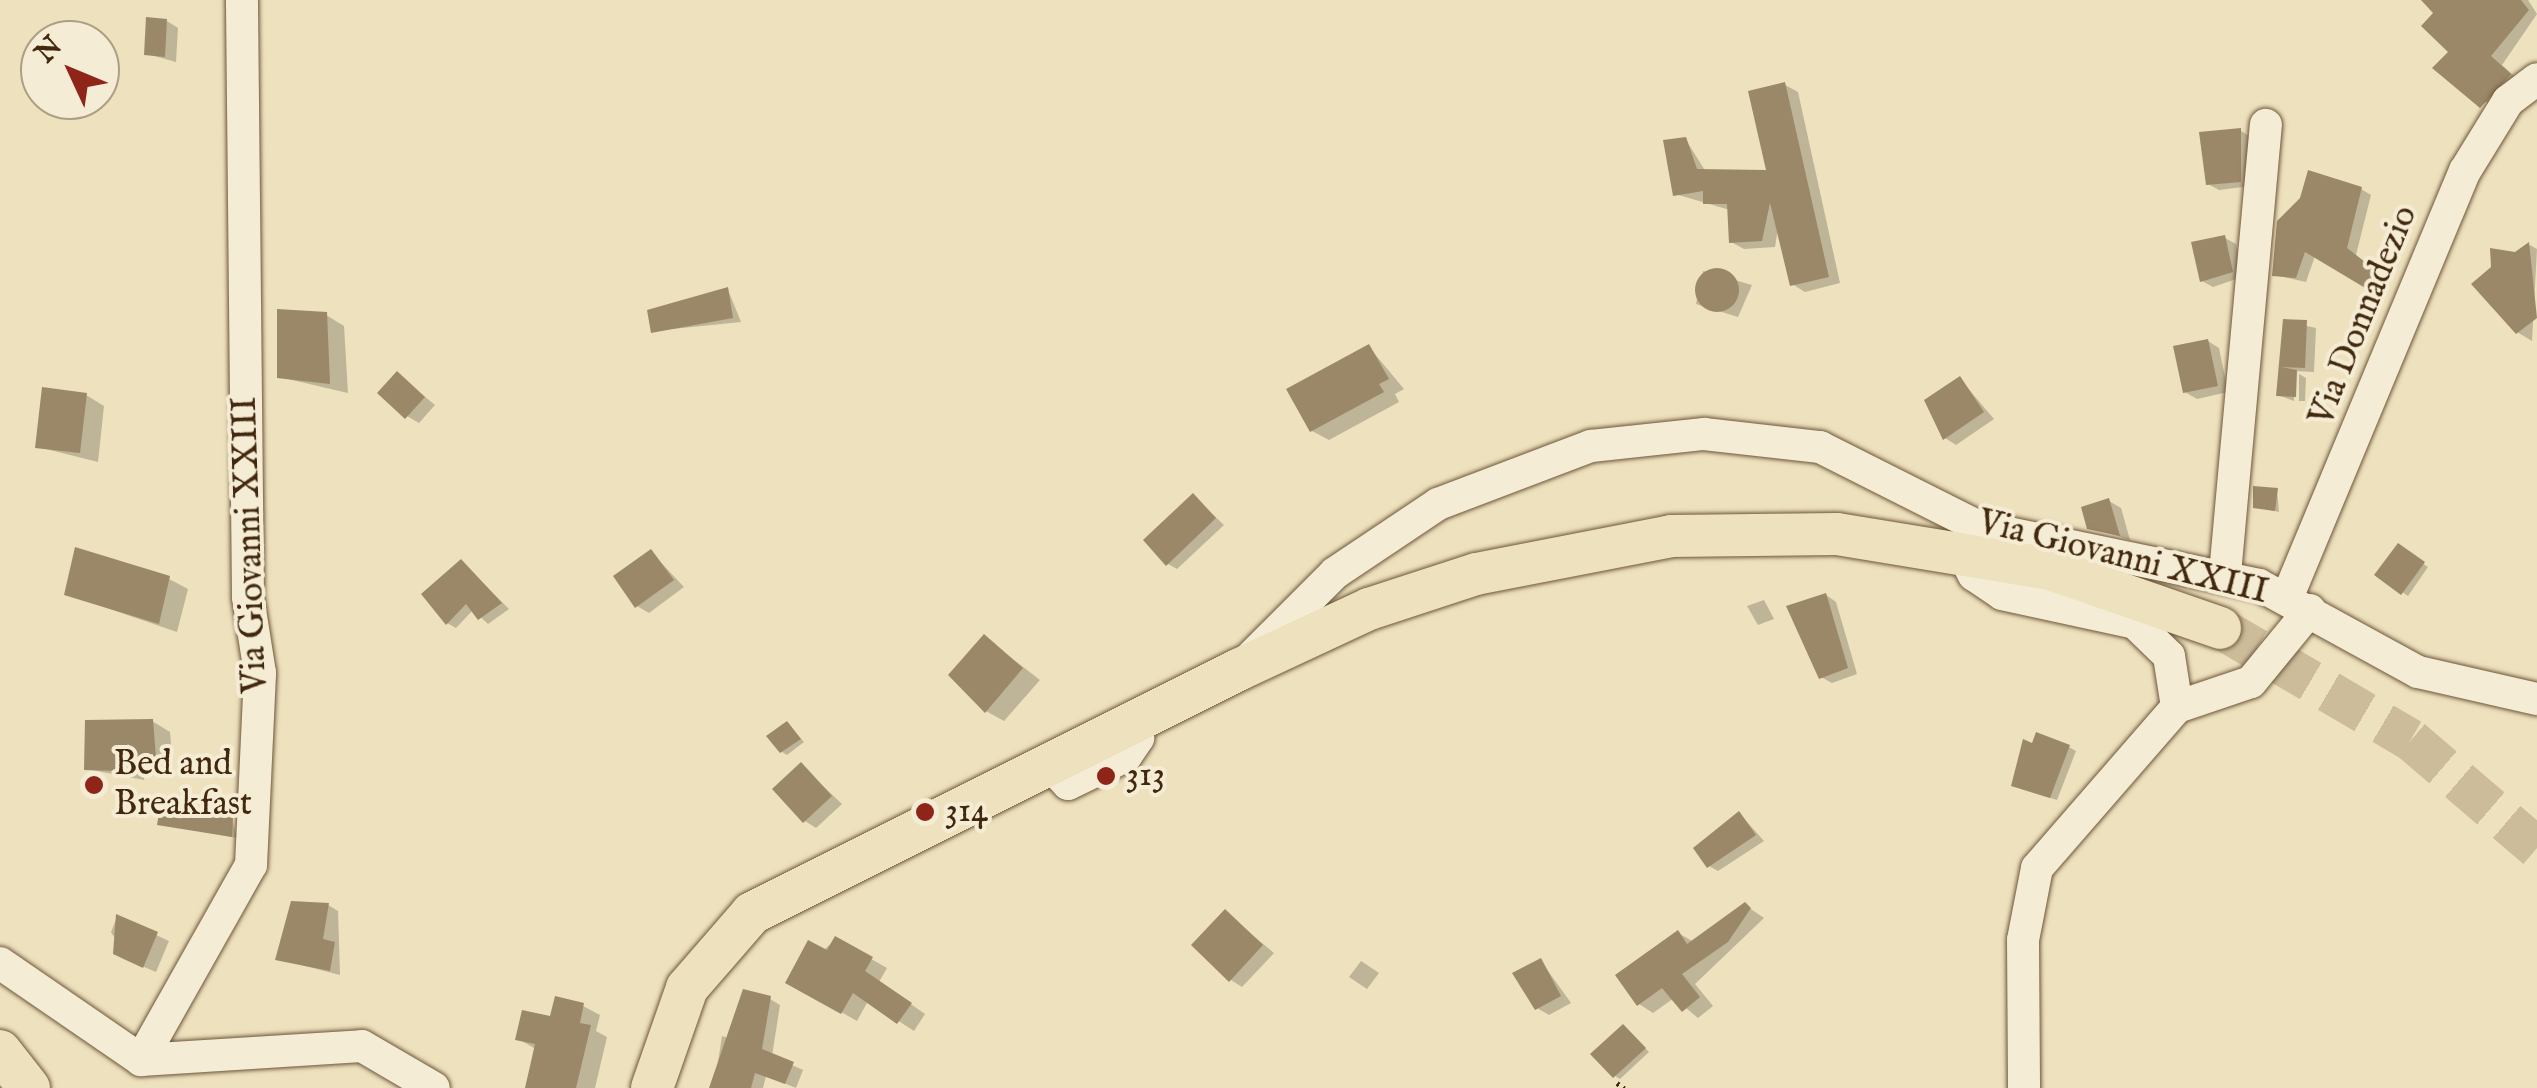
<!DOCTYPE html>
<html>
<head>
<meta charset="utf-8">
<style>
	body { margin:0 }
	#map { position:relative; width:2537px; height:1088px; overflow:hidden; background:#eee1bd; font-family:"IM FELL English",serif }
	div>[style] { position:absolute }
	[style*='--x'] { left:calc(var(--x)*1px); top:calc(var(--y)*1px); width:calc(var(--w)*1px); rotate:calc(var(--a)*1deg) }
	.shadow>* { inset:0; background:#0003 }
	.building>* { inset:0; background:#9b8869 }
	.round { border-radius:50% }
	.major-tunnel>* { height:42px; margin-top:-21px; transform-origin:0; background:repeating-linear-gradient(90deg,#ccbc9a 0 42px,transparent 0 63px) }
	.path>* { height:5px; margin-top:-2.5px; transform-origin:0; background:repeating-linear-gradient(90deg,#42280e 0 2.5px,transparent 0 7.5px) }
	.roads { filter:drop-shadow(0 0 2px #6d563a) drop-shadow(0 0 2px #6d563a) }
	.minor>* { height:32px; margin:-16px; padding:0 16px; transform-origin:16px; border-radius:16px; background:#f4ecd4 }
	.major>* { height:42px; margin:-21px; padding:0 21px; transform-origin:21px; border-radius:21px; background:#eee1bd }
	.dots>* { width:28px; height:28px; translate:-50% -50%; box-sizing:border-box; border:5px solid #f4ecd4; border-radius:50% }
	span { translate:-50% -50%; white-space:nowrap; text-align:center; line-height:1.15; -webkit-text-stroke:8px #f4ecd4; paint-order:stroke }
	.street-label { font-size:35px; color:#42280e }
	.poi-label { font-size:35px; color:#42280e }
	.left { translate:0 -50%; text-align:left }
	.north { position:absolute; left:20px; top:20px; width:100px; height:100px; box-sizing:border-box; background:#f4ecd4; border:2px solid #ad9e85; border-radius:50%; rotate:314deg; font-size:28px; font-weight:700; line-height:40px; text-align:center; color:#42280e }
	.north::after { content:''; display:block; margin:auto; width:35px; height:45px; background:#8f2418; clip-path:polygon(50% 0,100% 100%,50% 72%,0 100%) }
</style>
</head>
<body>
<div id="map">
	<div class="shadow">
		<i style="clip-path:polygon(2439px 0,2528px 0,2537px 14px,2502px 65px,2521px 82px,2494px 113px,2452px 52px)"></i>
		<i style="clip-path:polygon(167px 21px,178px 28px,176px 62px,147px 54px)"></i>
		<i style="clip-path:polygon(1785px 85px,1798px 92px,1840px 283px,1805px 292px,1792px 284px,1778px 228px,1775px 247px,1744px 249px,1731px 242px,1730px 210px,1675px 194px,1686px 140px,1706px 172px,1769px 172px)"></i>
		<i style="clip-path:polygon(2241px 131px,2251px 137px,2251px 186px,2219px 190px,2208px 184px)"></i>
		<i style="clip-path:polygon(2361px 189px,2371px 195px,2356px 255px,2388px 281px,2382px 295px,2315px 256px,2306px 282px,2275px 275px,2303px 200px)"></i>
		<i style="clip-path:polygon(2225px 238px,2236px 244px,2242px 277px,2213px 287px,2202px 281px)"></i>
		<i style="clip-path:polygon(2530px 245px,2537px 249px,2532px 341px,2517px 332px,2516px 255px)"></i>
		<i style="clip-path:polygon(1703px 271px,1752px 285px,1738px 317px,1696px 304px)"></i>
		<i style="clip-path:polygon(728px 290px,741px 322px,653px 331px)"></i>
		<i style="clip-path:polygon(326px 315px,344px 326px,348px 393px,279px 377px)"></i>
		<i style="clip-path:polygon(2285px 321px,2316px 328px,2314px 372px,2294px 371px,2294px 401px,2278px 395px)"></i>
		<i style="clip-path:polygon(2208px 341px,2219px 348px,2228px 392px,2197px 399px,2185px 392px)"></i>
		<i style="clip-path:polygon(1369px 347px,1404px 389px,1395px 394px,1399px 402px,1329px 440px,1312px 431px)"></i>
		<i style="clip-path:polygon(397px 374px,435px 405px,419px 423px,407px 416px)"></i>
		<i style="clip-path:polygon(2299px 374px,2306px 378px,2305px 401px,2299px 401px)"></i>
		<i style="clip-path:polygon(1960px 379px,1994px 419px,1956px 445px,1945px 438px)"></i>
		<i style="clip-path:polygon(86px 395px,104px 406px,98px 462px,38px 447px)"></i>
		<i style="clip-path:polygon(2277px 491px,2279px 512px,2255px 507px)"></i>
		<i style="clip-path:polygon(1193px 496px,1224px 525px,1177px 569px,1168px 564px)"></i>
		<i style="clip-path:polygon(2109px 501px,2121px 508px,2130px 540px,2089px 527px)"></i>
		<i style="clip-path:polygon(2398px 546px,2428px 567px,2408px 596px,2377px 575px)"></i>
		<i style="clip-path:polygon(651px 552px,684px 587px,649px 613px,637px 606px)"></i>
		<i style="clip-path:polygon(462px 562px,509px 609px,488px 624px,473px 610px,456px 628px,447px 623px)"></i>
		<i style="clip-path:polygon(169px 579px,188px 589px,177px 632px,66px 594px)"></i>
		<i style="clip-path:polygon(1826px 595px,1836px 602px,1857px 674px,1832px 683px,1821px 677px)"></i>
		<i style="clip-path:polygon(1764px 600px,1774px 619px,1758px 625px,1747px 606px)"></i>
		<i style="clip-path:polygon(984px 637px,1040px 680px,1004px 721px,986px 711px)"></i>
		<i style="clip-path:polygon(152px 721px,170px 732px,173px 767px,144px 766px,144px 780px,87px 769px)"></i>
		<i style="clip-path:polygon(788px 724px,804px 742px,787px 755px,782px 752px)"></i>
		<i style="clip-path:polygon(2069px 747px,2076px 751px,2057px 800px,2021px 789px)"></i>
		<i style="clip-path:polygon(801px 765px,842px 804px,816px 828px,805px 821px)"></i>
		<i style="clip-path:polygon(1740px 814px,1764px 841px,1718px 871px,1709px 866px)"></i>
		<i style="clip-path:polygon(232px 818px,237px 838px,160px 824px)"></i>
		<i style="clip-path:polygon(328px 905px,338px 911px,340px 975px,278px 959px)"></i>
		<i style="clip-path:polygon(1745px 905px,1764px 918px,1695px 984px,1713px 1006px,1698px 1018px,1674px 998px,1653px 1013px,1639px 1004px,1678px 933px,1694px 942px)"></i>
		<i style="clip-path:polygon(1225px 912px,1274px 953px,1242px 987px,1231px 980px)"></i>
		<i style="clip-path:polygon(117px 917px,169px 941px,156px 972px,128px 960px,111px 932px)"></i>
		<i style="clip-path:polygon(836px 939px,887px 968px,879px 982px,925px 1014px,914px 1031px,868px 1001px,857px 1021px,788px 982px)"></i>
		<i style="clip-path:polygon(1361px 961px,1379px 973px,1367px 989px,1349px 977px)"></i>
		<i style="clip-path:polygon(1541px 961px,1571px 1003px,1549px 1015px,1537px 1008px)"></i>
		<i style="clip-path:polygon(770px 999px,780px 1005px,772px 1056px,803px 1070px,796px 1088px,766px 1076px,763px 1088px,714px 1088px,722px 1036px,732px 1039px)"></i>
		<i style="clip-path:polygon(583px 1006px,600px 1015px,596px 1031px,607px 1037px,595px 1088px,527px 1088px,536px 1049px,518px 1039px)"></i>
		<i style="clip-path:polygon(1628px 1030px,1649px 1052px,1620px 1079px,1615px 1076px)"></i>
	</div>
	<div class="building">
		<i style="clip-path:polygon(2421px 0,2521px 0,2529px 10px,2491px 56px,2511px 74px,2480px 108px,2432px 68px,2448px 52px,2421px 26px,2433px 13px)"></i>
		<i style="clip-path:polygon(146px 17px,167px 19px,165px 57px,144px 55px)"></i>
		<i style="clip-path:polygon(1785px 82px,1829px 277px,1790px 286px,1770px 203px,1762px 241px,1729px 243px,1727px 204px,1703px 204px,1703px 191px,1673px 196px,1663px 140px,1686px 137px,1697px 169px,1766px 170px,1748px 91px)"></i>
		<i style="clip-path:polygon(2241px 128px,2241px 182px,2206px 185px,2199px 132px)"></i>
		<i style="clip-path:polygon(2308px 170px,2362px 187px,2347px 248px,2379px 273px,2372px 292px,2305px 252px,2296px 278px,2272px 276px,2277px 221px,2300px 198px)"></i>
		<i style="clip-path:polygon(2225px 235px,2233px 272px,2200px 282px,2191px 242px)"></i>
		<i style="clip-path:polygon(2529px 242px,2537px 318px,2516px 334px,2471px 284px,2491px 267px,2490px 248px,2515px 252px)"></i>
		<i class="round" style="left:1695px;top:268px;width:44px;height:44px"></i>
		<i style="clip-path:polygon(728px 287px,733px 318px,651px 333px,647px 310px)"></i>
		<i style="clip-path:polygon(277px 309px,327px 312px,330px 384px,277px 378px)"></i>
		<i style="clip-path:polygon(2283px 319px,2307px 320px,2305px 368px,2281px 367px,2297px 370px,2296px 397px,2276px 396px)"></i>
		<i style="clip-path:polygon(2208px 339px,2218px 386px,2183px 393px,2173px 346px)"></i>
		<i style="clip-path:polygon(1369px 344px,1389px 379px,1379px 384px,1384px 392px,1310px 432px,1286px 389px)"></i>
		<i style="clip-path:polygon(397px 371px,425px 397px,405px 419px,377px 393px)"></i>
		<i style="clip-path:polygon(1960px 376px,1984px 412px,1943px 440px,1924px 400px)"></i>
		<i style="clip-path:polygon(42px 387px,87px 393px,80px 453px,35px 448px)"></i>
		<i style="clip-path:polygon(2253px 486px,2278px 488px,2275px 511px,2253px 508px)"></i>
		<i style="clip-path:polygon(1193px 493px,1216px 518px,1166px 566px,1143px 540px)"></i>
		<i style="clip-path:polygon(2109px 498px,2120px 536px,2087px 529px,2081px 507px)"></i>
		<i style="clip-path:polygon(2398px 543px,2425px 562px,2401px 595px,2374px 575px)"></i>
		<i style="clip-path:polygon(75px 547px,170px 576px,159px 624px,64px 595px)"></i>
		<i style="clip-path:polygon(651px 549px,674px 580px,635px 608px,613px 576px)"></i>
		<i style="clip-path:polygon(461px 559px,502px 603px,478px 620px,466px 604px,446px 625px,421px 594px)"></i>
		<i style="clip-path:polygon(1826px 593px,1848px 668px,1819px 679px,1786px 606px)"></i>
		<i style="clip-path:polygon(984px 634px,1023px 668px,985px 713px,948px 675px)"></i>
		<i style="clip-path:polygon(153px 719px,156px 758px,126px 757px,126px 771px,84px 770px,85px 720px)"></i>
		<i style="clip-path:polygon(787px 721px,801px 739px,780px 753px,766px 736px)"></i>
		<i style="clip-path:polygon(2036px 732px,2070px 745px,2050px 798px,2011px 786px,2023px 739px,2032px 743px)"></i>
		<i style="clip-path:polygon(801px 762px,832px 796px,803px 823px,772px 789px)"></i>
		<i style="clip-path:polygon(160px 807px,233px 815px,232px 837px,157px 825px)"></i>
		<i style="clip-path:polygon(1739px 811px,1756px 835px,1707px 868px,1693px 848px)"></i>
		<i style="clip-path:polygon(291px 901px,329px 903px,323px 939px,335px 942px,330px 971px,275px 960px)"></i>
		<i style="clip-path:polygon(1745px 902px,1751px 908px,1728px 942px,1682px 974px,1700px 997px,1682px 1012px,1662px 988px,1637px 1006px,1615px 975px,1678px 930px,1687px 944px)"></i>
		<i style="clip-path:polygon(1225px 909px,1263px 945px,1229px 982px,1191px 945px)"></i>
		<i style="clip-path:polygon(116px 914px,158px 932px,143px 968px,113px 954px)"></i>
		<i style="clip-path:polygon(835px 936px,873px 957px,865px 971px,912px 1003px,897px 1024px,853px 993px,841px 1014px,785px 983px,808px 940px,827px 950px)"></i>
		<i style="clip-path:polygon(1541px 958px,1561px 996px,1535px 1010px,1512px 973px)"></i>
		<i style="clip-path:polygon(743px 989px,771px 996px,762px 1049px,794px 1062px,785px 1084px,755px 1073px,751px 1088px,709px 1088px)"></i>
		<i style="clip-path:polygon(555px 996px,584px 1003px,580px 1023px,591px 1025px,576px 1088px,525px 1088px,535px 1044px,515px 1040px,522px 1010px,550px 1016px)"></i>
		<i style="clip-path:polygon(1623px 1024px,1646px 1048px,1613px 1078px,1590px 1054px)"></i>
	</div>
	<div class="major-tunnel">
		<i style="--x:2220;--y:628;--w:221;--a:30.4"></i>
		<i style="--x:2411;--y:740;--w:166;--a:40.6"></i>
	</div>
	<div class="path">
		<i style="--x:1617;--y:1083;--w:9;--a:36"></i>
	</div>
	<div class="roads">
		<div class="minor">
			<i style="--x:1961;--y:550;--w:28;--a:63"></i>
			<i style="--x:1974;--y:575;--w:34;--a:34"></i>
			<i style="--x:2002;--y:594;--w:136;--a:12.3"></i>
			<i style="--x:2135;--y:623;--w:47;--a:44.1"></i>
			<i style="--x:2169;--y:656;--w:52;--a:81.1"></i>
			<i style="--x:2177;--y:707;--w:213;--a:131"></i>
			<i style="--x:2037;--y:868;--w:73;--a:101"></i>
			<i style="--x:2023;--y:940;--w:148;--a:89.6"></i>
			<i style="--x:2225;--y:574;--w:451;--a:-84.8"></i>
			<i style="--x:2287;--y:598;--w:463;--a:-67.4"></i>
			<i style="--x:2465;--y:171;--w:82;--a:-58.4"></i>
			<i style="--x:2508;--y:101;--w:36;--a:-37"></i>
			<i style="--x:1252;--y:656;--w:117;--a:-45"></i>
			<i style="--x:1335;--y:573;--w:124;--a:-33.8"></i>
			<i style="--x:1438;--y:504;--w:164;--a:-20.8"></i>
			<i style="--x:1591;--y:446;--w:114;--a:-6.1"></i>
			<i style="--x:1704;--y:434;--w:117;--a:6.4"></i>
			<i style="--x:1820;--y:447;--w:178;--a:26.7"></i>
			<i style="--x:1979;--y:527;--w:286;--a:11.7"></i>
			<i style="--x:2259;--y:585;--w:181;--a:28.7"></i>
			<i style="--x:2418;--y:672;--w:122;--a:12.8"></i>
			<i style="--x:2177;--y:707;--w:78;--a:-18.7"></i>
			<i style="--x:2251;--y:682;--w:93;--a:-50.7"></i>
			<i style="--x:1048;--y:763;--w:29;--a:46"></i>
			<i style="--x:1068;--y:784;--w:64;--a:-25.8"></i>
			<i style="--x:1126;--y:756;--w:22;--a:-56"></i>
			<i style="--x:1138;--y:738;--w:15;--a:-113"></i>
			<i style="--x:0;--y:963;--w:171;--a:34.5"></i>
			<i style="--x:141;--y:1060;--w:221;--a:-3.6"></i>
			<i style="--x:362;--y:1046;--w:83;--a:30.3"></i>
			<i style="--x:141;--y:1060;--w:224;--a:-60.6"></i>
			<i style="--x:251;--y:865;--w:192;--a:-87.3"></i>
			<i style="--x:260;--y:673;--w:77;--a:-99"></i>
			<i style="--x:248;--y:597;--w:597;--a:-90.58"></i>
		</div>
		<div class="major">
			<i style="--x:0;--y:1051;--w:47;--a:51.9"></i>
			<i style="--x:652;--y:1088;--w:106;--a:-70.7"></i>
			<i style="--x:687;--y:988;--w:99;--a:-49.1"></i>
			<i style="--x:752;--y:913;--w:543;--a:-26.57"></i>
			<i style="--x:1238;--y:670;--w:145;--a:-25"></i>
			<i style="--x:1369;--y:609;--w:113;--a:-18.1"></i>
			<i style="--x:1476;--y:574;--w:199;--a:-11"></i>
			<i style="--x:1671;--y:536;--w:166;--a:-0.7"></i>
			<i style="--x:1837;--y:534;--w:216;--a:9.3"></i>
			<i style="--x:2050;--y:569;--w:180;--a:19.1"></i>
		</div>
	</div>
	<div class="dots">
		<i style="left:1106px;top:776px;background:#8f2418"></i>
		<i style="left:94px;top:785px;background:#8f2418"></i>
		<i style="left:925px;top:812px;background:#8f2418"></i>
	</div>
	<div class="street-label">
		<span style="left:2364px;top:316px;rotate:-68deg">Via Donnadezio</span>
		<span style="left:251px;top:545px;rotate:-92deg">Via Giovanni XXIII</span>
		<span style="left:2123px;top:558px;rotate:14deg">Via Giovanni XXIII</span>
	</div>
	<div class="poi-label">
		<span class="left" style="left:114px;top:785px">Bed and<br>Breakfast</span>
		<span class="left" style="left:1126px;top:776px">313</span>
		<span class="left" style="left:945px;top:812px">314</span>
	</div>
	<div class="north">N</div>
</div>
</body>
</html>
